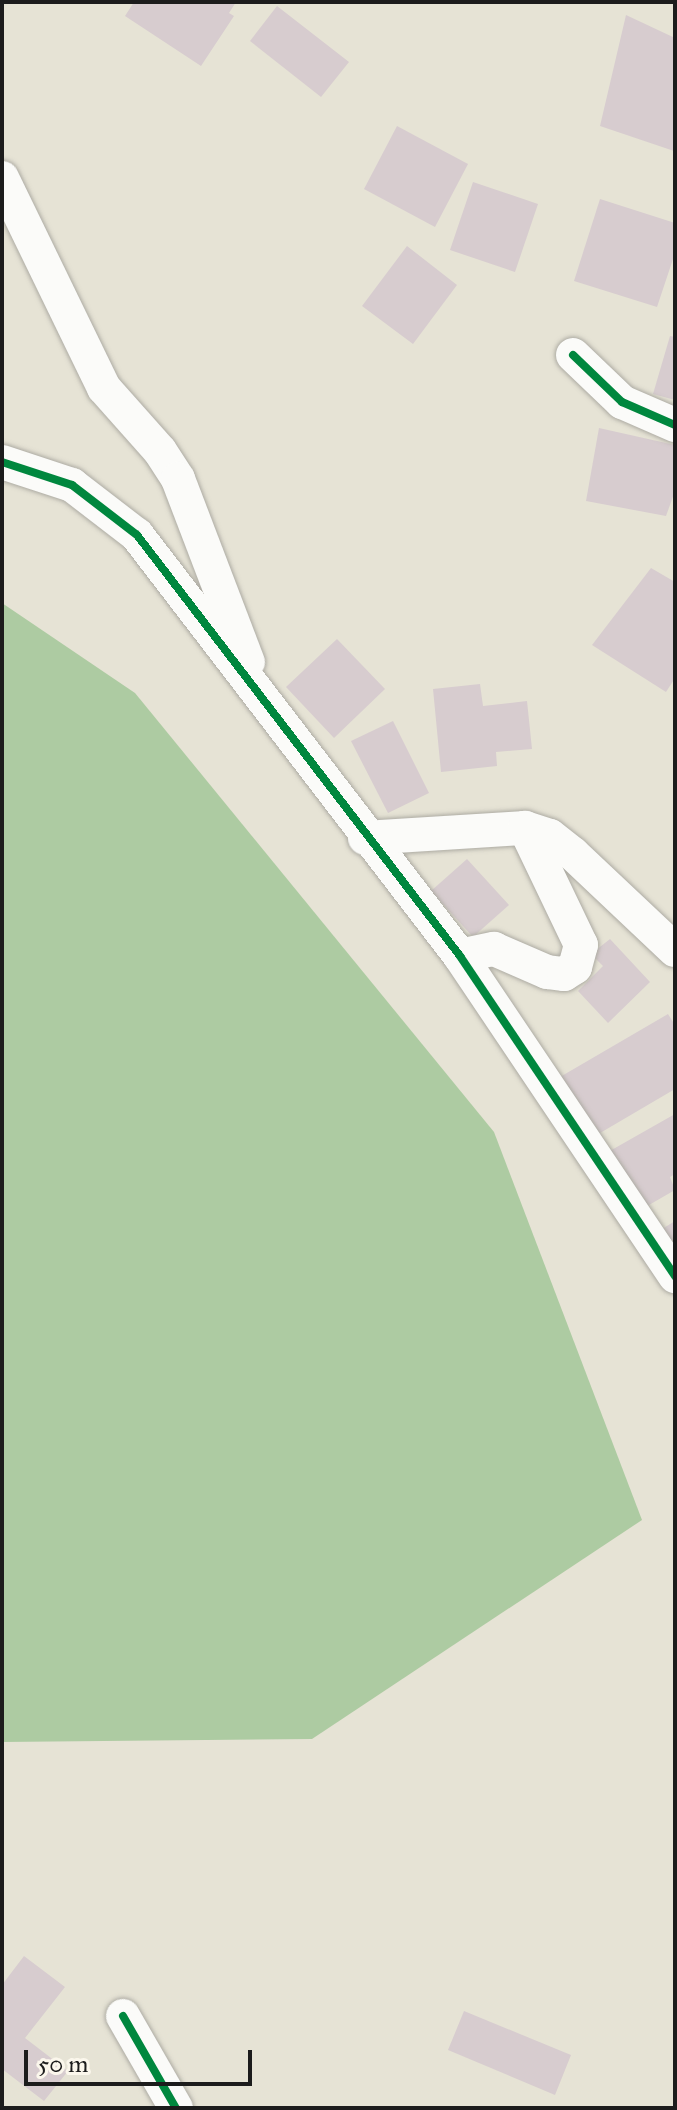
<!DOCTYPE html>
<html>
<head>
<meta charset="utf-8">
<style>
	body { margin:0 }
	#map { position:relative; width:677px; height:2110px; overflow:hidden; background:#e6e3d5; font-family:"IM FELL Great Primer",serif }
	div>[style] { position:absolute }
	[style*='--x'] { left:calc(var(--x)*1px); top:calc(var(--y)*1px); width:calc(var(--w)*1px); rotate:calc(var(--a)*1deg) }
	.forest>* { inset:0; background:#adcba2 }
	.building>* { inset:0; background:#d7cccf }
	.roads { filter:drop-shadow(0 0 2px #adaba3) drop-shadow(0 0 2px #adaba3) }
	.minor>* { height:34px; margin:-17px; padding:0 17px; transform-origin:17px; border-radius:17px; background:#fbfbf9 }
	.cycleway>* { height:8px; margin:-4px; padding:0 4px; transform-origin:4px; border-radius:4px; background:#00873e }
	span { translate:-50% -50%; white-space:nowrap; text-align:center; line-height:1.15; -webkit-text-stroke:6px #fbf7ec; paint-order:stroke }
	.frame { position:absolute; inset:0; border:4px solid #1c1c1c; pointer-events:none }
	.scale { position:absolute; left:24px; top:2050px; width:228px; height:36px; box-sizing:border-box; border:4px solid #1c1c1c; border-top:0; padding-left:10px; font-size:24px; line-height:28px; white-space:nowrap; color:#1c1c1c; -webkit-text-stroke:6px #fbf7ec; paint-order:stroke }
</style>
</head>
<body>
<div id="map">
	<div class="forest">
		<i style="clip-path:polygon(2px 603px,135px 693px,494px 1132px,642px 1520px,312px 1739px,2px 1742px)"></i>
	</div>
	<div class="building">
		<i style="clip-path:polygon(134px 2px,236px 2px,229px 13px,234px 16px,201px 66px,125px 16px)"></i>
		<i style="clip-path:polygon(277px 6px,349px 62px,321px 97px,250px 41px)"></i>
		<i style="clip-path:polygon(626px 15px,675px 38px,674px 151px,600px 126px)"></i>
		<i style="clip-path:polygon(397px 126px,468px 164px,435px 227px,364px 189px)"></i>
		<i style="clip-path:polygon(473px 182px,538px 204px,515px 272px,450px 250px)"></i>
		<i style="clip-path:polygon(600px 199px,675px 223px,675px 253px,657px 307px,574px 281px)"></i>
		<i style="clip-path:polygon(407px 246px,457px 285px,413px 344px,362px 306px)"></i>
		<i style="clip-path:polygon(670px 336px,675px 337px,675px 400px,653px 394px)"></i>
		<i style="clip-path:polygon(599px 428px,675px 445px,675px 491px,666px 516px,586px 501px)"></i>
		<i style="clip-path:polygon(651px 568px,675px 582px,675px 678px,666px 692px,592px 645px)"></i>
		<i style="clip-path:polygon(337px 639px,385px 689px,334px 738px,286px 687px)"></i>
		<i style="clip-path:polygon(480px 684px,483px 706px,527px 701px,532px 749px,496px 752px,497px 766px,441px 772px,433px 689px)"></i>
		<i style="clip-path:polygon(393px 721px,429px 793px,388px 813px,351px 741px)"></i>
		<i style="clip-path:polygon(467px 859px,509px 905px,473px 937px,431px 891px)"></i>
		<i style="clip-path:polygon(610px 939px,650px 982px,608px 1023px,578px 991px,603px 966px,591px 954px)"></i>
		<i style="clip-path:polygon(668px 1014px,675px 1025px,675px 1089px,595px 1136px,560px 1077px)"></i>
		<i style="clip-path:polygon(675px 1114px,675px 1174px,670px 1177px,675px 1190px,642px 1209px,608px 1152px)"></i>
		<i style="clip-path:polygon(675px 1221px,675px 1257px,659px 1231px)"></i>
		<i style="clip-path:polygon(24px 1956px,65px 1987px,25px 2038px,68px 2071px,44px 2101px,2px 2069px,2px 1985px)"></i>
		<i style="clip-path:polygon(464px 2011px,571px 2055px,555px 2095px,448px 2050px)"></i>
	</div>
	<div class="roads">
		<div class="minor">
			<i style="--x:2;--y:178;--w:233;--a:64.1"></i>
			<i style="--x:104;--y:388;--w:84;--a:48.4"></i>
			<i style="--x:160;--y:451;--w:33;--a:57"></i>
			<i style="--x:178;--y:479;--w:196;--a:69.1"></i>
			<i style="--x:573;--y:355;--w:68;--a:43.8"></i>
			<i style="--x:622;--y:402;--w:58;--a:23.5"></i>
			<i style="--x:2;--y:462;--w:74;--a:18.2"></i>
			<i style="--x:72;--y:485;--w:82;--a:37.6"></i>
			<i style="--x:137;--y:535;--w:531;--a:52.5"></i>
			<i style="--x:460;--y:956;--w:386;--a:56.1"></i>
			<i style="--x:365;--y:838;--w:160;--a:-3.6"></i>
			<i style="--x:460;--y:956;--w:35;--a:-12"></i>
			<i style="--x:494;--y:949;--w:58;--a:23.5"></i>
			<i style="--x:547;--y:972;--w:17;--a:7"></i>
			<i style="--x:564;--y:974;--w:13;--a:-32"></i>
			<i style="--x:575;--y:967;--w:23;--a:-75"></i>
			<i style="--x:581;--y:945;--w:130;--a:-115.6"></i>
			<i style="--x:525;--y:828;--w:26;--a:18"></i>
			<i style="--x:550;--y:836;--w:29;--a:38"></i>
			<i style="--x:573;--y:854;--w:140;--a:43.3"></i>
			<i style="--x:123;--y:2016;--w:106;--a:60.1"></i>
		</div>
	</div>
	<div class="cycleway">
		<i style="--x:573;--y:355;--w:68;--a:43.8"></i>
		<i style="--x:622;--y:402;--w:58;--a:23.5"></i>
		<i style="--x:2;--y:462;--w:74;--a:18.2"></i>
		<i style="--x:72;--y:485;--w:82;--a:37.6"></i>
		<i style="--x:137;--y:535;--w:531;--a:52.5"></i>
		<i style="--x:460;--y:956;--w:386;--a:56.1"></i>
		<i style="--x:123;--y:2016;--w:106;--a:60.1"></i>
	</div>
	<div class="frame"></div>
	<div class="scale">50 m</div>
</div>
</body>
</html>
